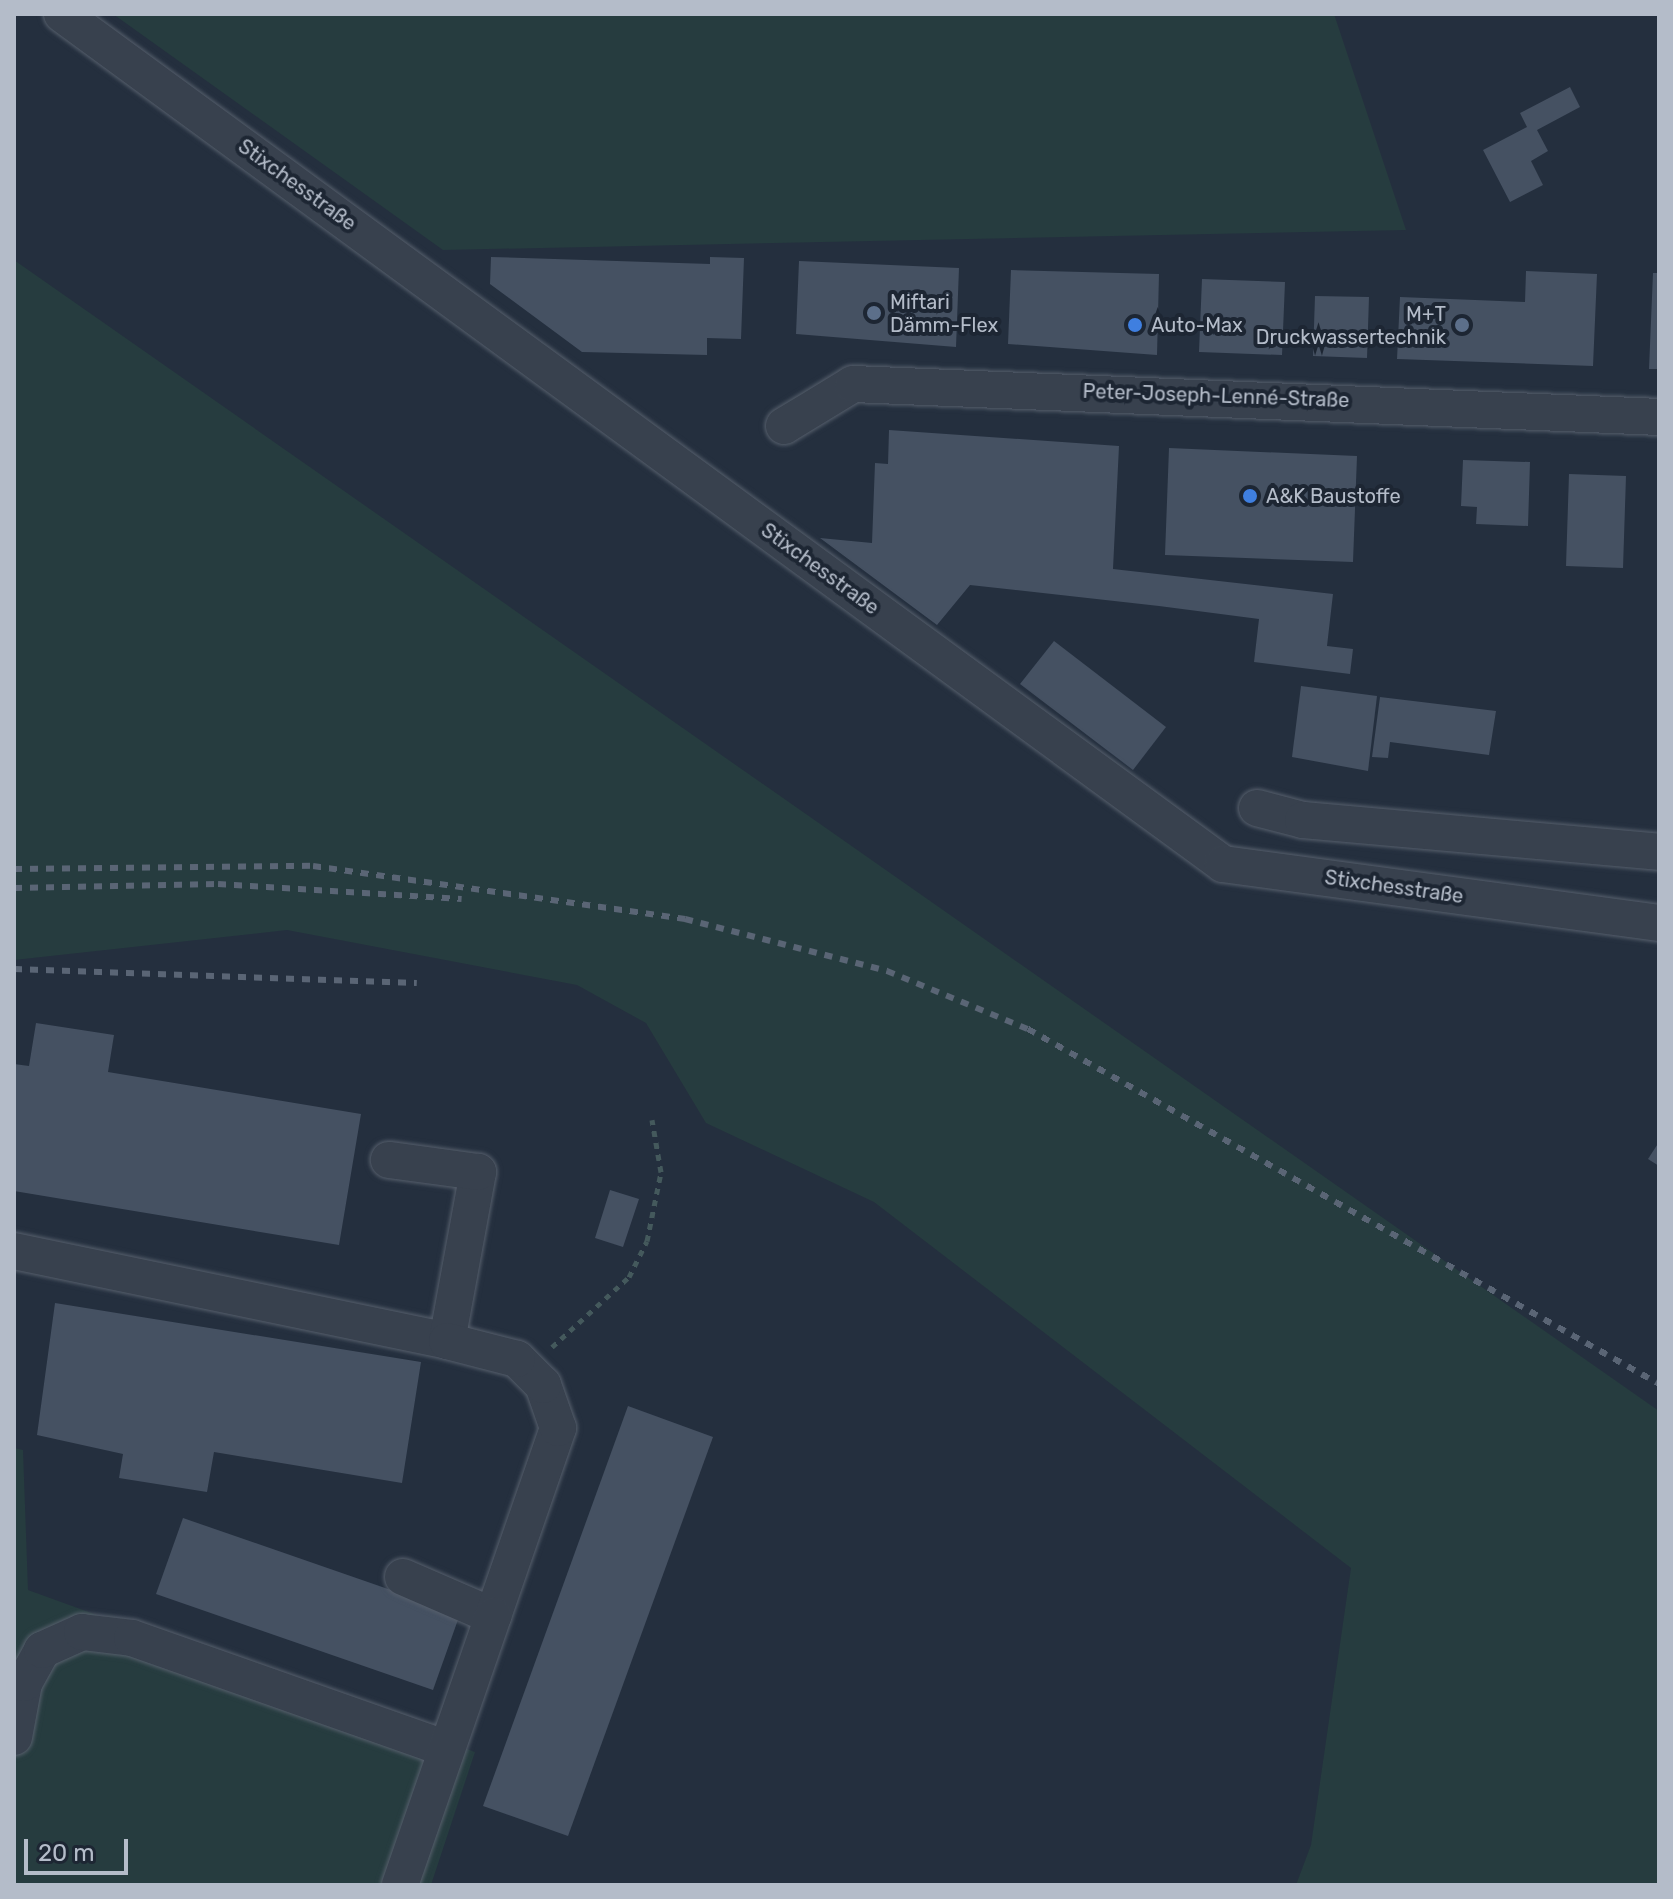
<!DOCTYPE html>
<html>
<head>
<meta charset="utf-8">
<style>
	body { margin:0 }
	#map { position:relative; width:1673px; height:1899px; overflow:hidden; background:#242f3e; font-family:Rubik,sans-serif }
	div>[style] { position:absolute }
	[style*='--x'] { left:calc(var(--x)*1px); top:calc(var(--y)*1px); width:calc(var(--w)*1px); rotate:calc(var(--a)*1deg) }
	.green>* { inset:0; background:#263c3f }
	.building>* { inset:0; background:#455162 }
	.path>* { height:5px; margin-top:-2.5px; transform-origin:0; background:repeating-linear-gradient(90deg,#44595c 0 6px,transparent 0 12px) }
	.roads { filter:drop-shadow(0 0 2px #565f6c) drop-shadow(0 0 2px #565f6c) }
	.minor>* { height:36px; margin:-18px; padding:0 18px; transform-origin:18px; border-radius:18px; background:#38414e }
	.rail>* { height:6px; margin-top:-3px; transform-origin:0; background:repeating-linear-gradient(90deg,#5a6575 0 8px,transparent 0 16px) }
	.dots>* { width:22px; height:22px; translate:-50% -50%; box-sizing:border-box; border:4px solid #1d2633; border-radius:50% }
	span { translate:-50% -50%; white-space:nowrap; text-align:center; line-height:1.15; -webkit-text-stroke:8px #1d2633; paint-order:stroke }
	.street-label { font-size:20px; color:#b4bcc9 }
	.poi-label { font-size:20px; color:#b4bcc9 }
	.left { translate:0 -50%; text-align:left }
	.right { translate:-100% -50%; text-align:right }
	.frame { position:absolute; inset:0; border:16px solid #b4bcc9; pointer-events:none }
	.scale { position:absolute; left:24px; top:1839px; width:104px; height:36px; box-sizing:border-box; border:4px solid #b4bcc9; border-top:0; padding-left:10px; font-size:24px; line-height:28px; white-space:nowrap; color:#b4bcc9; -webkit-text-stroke:6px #1d2633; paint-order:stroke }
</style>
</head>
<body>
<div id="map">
	<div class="green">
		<i style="clip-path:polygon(113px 14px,1334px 14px,1406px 230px,443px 250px)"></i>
		<i style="clip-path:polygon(14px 260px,1659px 1411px,1659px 1885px,1296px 1885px,1311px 1845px,1351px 1568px,874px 1202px,706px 1123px,646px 1023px,577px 985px,287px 930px,14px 960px)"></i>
		<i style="clip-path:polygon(14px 1448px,23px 1450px,28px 1590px,475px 1752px,431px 1885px,14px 1885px)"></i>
	</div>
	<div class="building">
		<i style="clip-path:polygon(1570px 87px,1580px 107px,1537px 130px,1548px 151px,1531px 161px,1543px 185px,1510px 202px,1483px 150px,1527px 127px,1520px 113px)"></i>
		<i style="clip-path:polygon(491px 257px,710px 264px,710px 257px,744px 258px,741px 339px,707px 338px,707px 355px,582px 352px,490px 284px)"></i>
		<i style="clip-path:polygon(799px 261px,959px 268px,956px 347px,796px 334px)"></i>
		<i style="clip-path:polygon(1011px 270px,1159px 274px,1157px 355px,1008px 344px)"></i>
		<i style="clip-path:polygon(1526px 271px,1597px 274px,1593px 366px,1397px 359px,1400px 297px,1525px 302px)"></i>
		<i style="clip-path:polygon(1653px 273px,1659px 273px,1659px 369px,1649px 369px)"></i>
		<i style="clip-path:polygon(1202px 279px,1285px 282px,1282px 355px,1199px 352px)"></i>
		<i style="clip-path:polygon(1315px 296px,1369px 297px,1367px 358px,1313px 356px)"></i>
		<i style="clip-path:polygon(889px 430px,1119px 446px,1113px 569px,1333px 594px,1327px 646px,1353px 649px,1350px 674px,1254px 662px,1259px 619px,1159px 606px,970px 585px,937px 625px,820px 538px,872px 543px,875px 463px,888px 464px)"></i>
		<i style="clip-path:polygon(1169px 448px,1357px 456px,1353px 562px,1165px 555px)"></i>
		<i style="clip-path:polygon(1463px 460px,1530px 462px,1528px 526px,1476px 524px,1477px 507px,1461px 506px)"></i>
		<i style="clip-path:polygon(1569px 474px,1626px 476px,1623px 568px,1566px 566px)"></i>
		<i style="clip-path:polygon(1054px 641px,1166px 727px,1133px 770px,1020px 684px)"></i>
		<i style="clip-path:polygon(1301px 686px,1377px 696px,1368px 771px,1292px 757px)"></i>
		<i style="clip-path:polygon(1380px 697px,1496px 711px,1489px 755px,1390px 742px,1388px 758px,1372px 757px)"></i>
		<i style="clip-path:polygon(36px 1023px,114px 1035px,108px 1072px,361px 1114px,339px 1245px,14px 1191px,14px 1064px,29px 1066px)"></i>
		<i style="clip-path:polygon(1659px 1142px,1659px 1166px,1648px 1159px)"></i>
		<i style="clip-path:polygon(610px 1190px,639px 1199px,623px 1247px,595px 1238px)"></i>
		<i style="clip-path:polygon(55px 1303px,421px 1362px,402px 1483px,214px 1452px,207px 1492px,119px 1478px,123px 1454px,37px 1435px)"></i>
		<i style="clip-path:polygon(628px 1406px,713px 1437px,568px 1836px,483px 1806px)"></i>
		<i style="clip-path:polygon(183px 1518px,460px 1614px,433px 1690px,156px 1594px)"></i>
	</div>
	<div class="path">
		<i style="--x:552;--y:1347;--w:104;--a:-42.3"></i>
		<i style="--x:629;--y:1277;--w:40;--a:-63.4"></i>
		<i style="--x:647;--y:1241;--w:70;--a:-78.5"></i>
		<i style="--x:661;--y:1172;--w:53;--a:-99.8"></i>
	</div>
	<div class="roads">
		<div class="minor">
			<i style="--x:62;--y:14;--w:1439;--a:36.21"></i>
			<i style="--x:1223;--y:864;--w:440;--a:7.7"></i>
			<i style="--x:784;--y:426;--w:81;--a:-31.3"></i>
			<i style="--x:853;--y:384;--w:807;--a:2.34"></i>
			<i style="--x:1257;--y:808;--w:48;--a:14.6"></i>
			<i style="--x:1303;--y:820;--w:357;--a:5.1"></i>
			<i style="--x:14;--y:1251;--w:442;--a:11.7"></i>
			<i style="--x:447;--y:1341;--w:172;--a:-79.6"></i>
			<i style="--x:478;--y:1172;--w:90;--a:-172.3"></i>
			<i style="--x:403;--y:1577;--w:98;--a:23.4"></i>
			<i style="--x:493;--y:1616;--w:199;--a:-70.9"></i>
			<i style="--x:558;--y:1428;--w:46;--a:-109.2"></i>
			<i style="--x:543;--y:1385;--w:37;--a:-135"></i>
			<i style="--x:517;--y:1359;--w:72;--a:-165.6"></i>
			<i style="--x:14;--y:1737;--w:55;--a:-79.5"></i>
			<i style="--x:24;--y:1683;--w:38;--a:-61"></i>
			<i style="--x:42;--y:1650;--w:44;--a:-24.2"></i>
			<i style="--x:82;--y:1632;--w:50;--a:6.8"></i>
			<i style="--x:132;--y:1638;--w:331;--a:19.4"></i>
			<i style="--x:400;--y:1885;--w:285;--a:-70.9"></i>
		</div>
	</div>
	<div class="rail">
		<i style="--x:14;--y:869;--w:299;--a:-0.6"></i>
		<i style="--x:313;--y:866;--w:376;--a:8.1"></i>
		<i style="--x:685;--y:919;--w:209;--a:14.4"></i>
		<i style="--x:887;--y:971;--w:152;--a:22.4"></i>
		<i style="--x:1028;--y:1029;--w:724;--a:29.36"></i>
		<i style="--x:14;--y:888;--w:204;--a:-1.1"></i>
		<i style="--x:218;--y:884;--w:244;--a:3.5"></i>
		<i style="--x:14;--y:969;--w:403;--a:2"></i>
	</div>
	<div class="dots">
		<i style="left:874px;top:313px;background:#5c6f8a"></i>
		<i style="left:1135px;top:325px;background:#3f7fe0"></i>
		<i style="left:1462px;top:325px;background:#5c6f8a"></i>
		<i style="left:1250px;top:496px;background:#3f7fe0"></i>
	</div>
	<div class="street-label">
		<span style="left:297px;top:185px;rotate:36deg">Stixchesstraße</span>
		<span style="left:1216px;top:396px;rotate:2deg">Peter-Joseph-Lenné-Straße</span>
		<span style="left:820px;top:569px;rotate:36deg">Stixchesstraße</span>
		<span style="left:1394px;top:887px;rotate:8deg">Stixchesstraße</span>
	</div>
	<div class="poi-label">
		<span class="left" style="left:890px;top:314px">Miftari<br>Dämm-Flex</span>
		<span class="right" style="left:1446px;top:326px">M+T<br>Druckwassertechnik</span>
		<span class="left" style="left:1151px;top:325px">Auto-Max</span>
		<span class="left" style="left:1266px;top:496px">A&amp;K Baustoffe</span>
	</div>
	<div class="frame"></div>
	<div class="scale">20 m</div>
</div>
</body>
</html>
